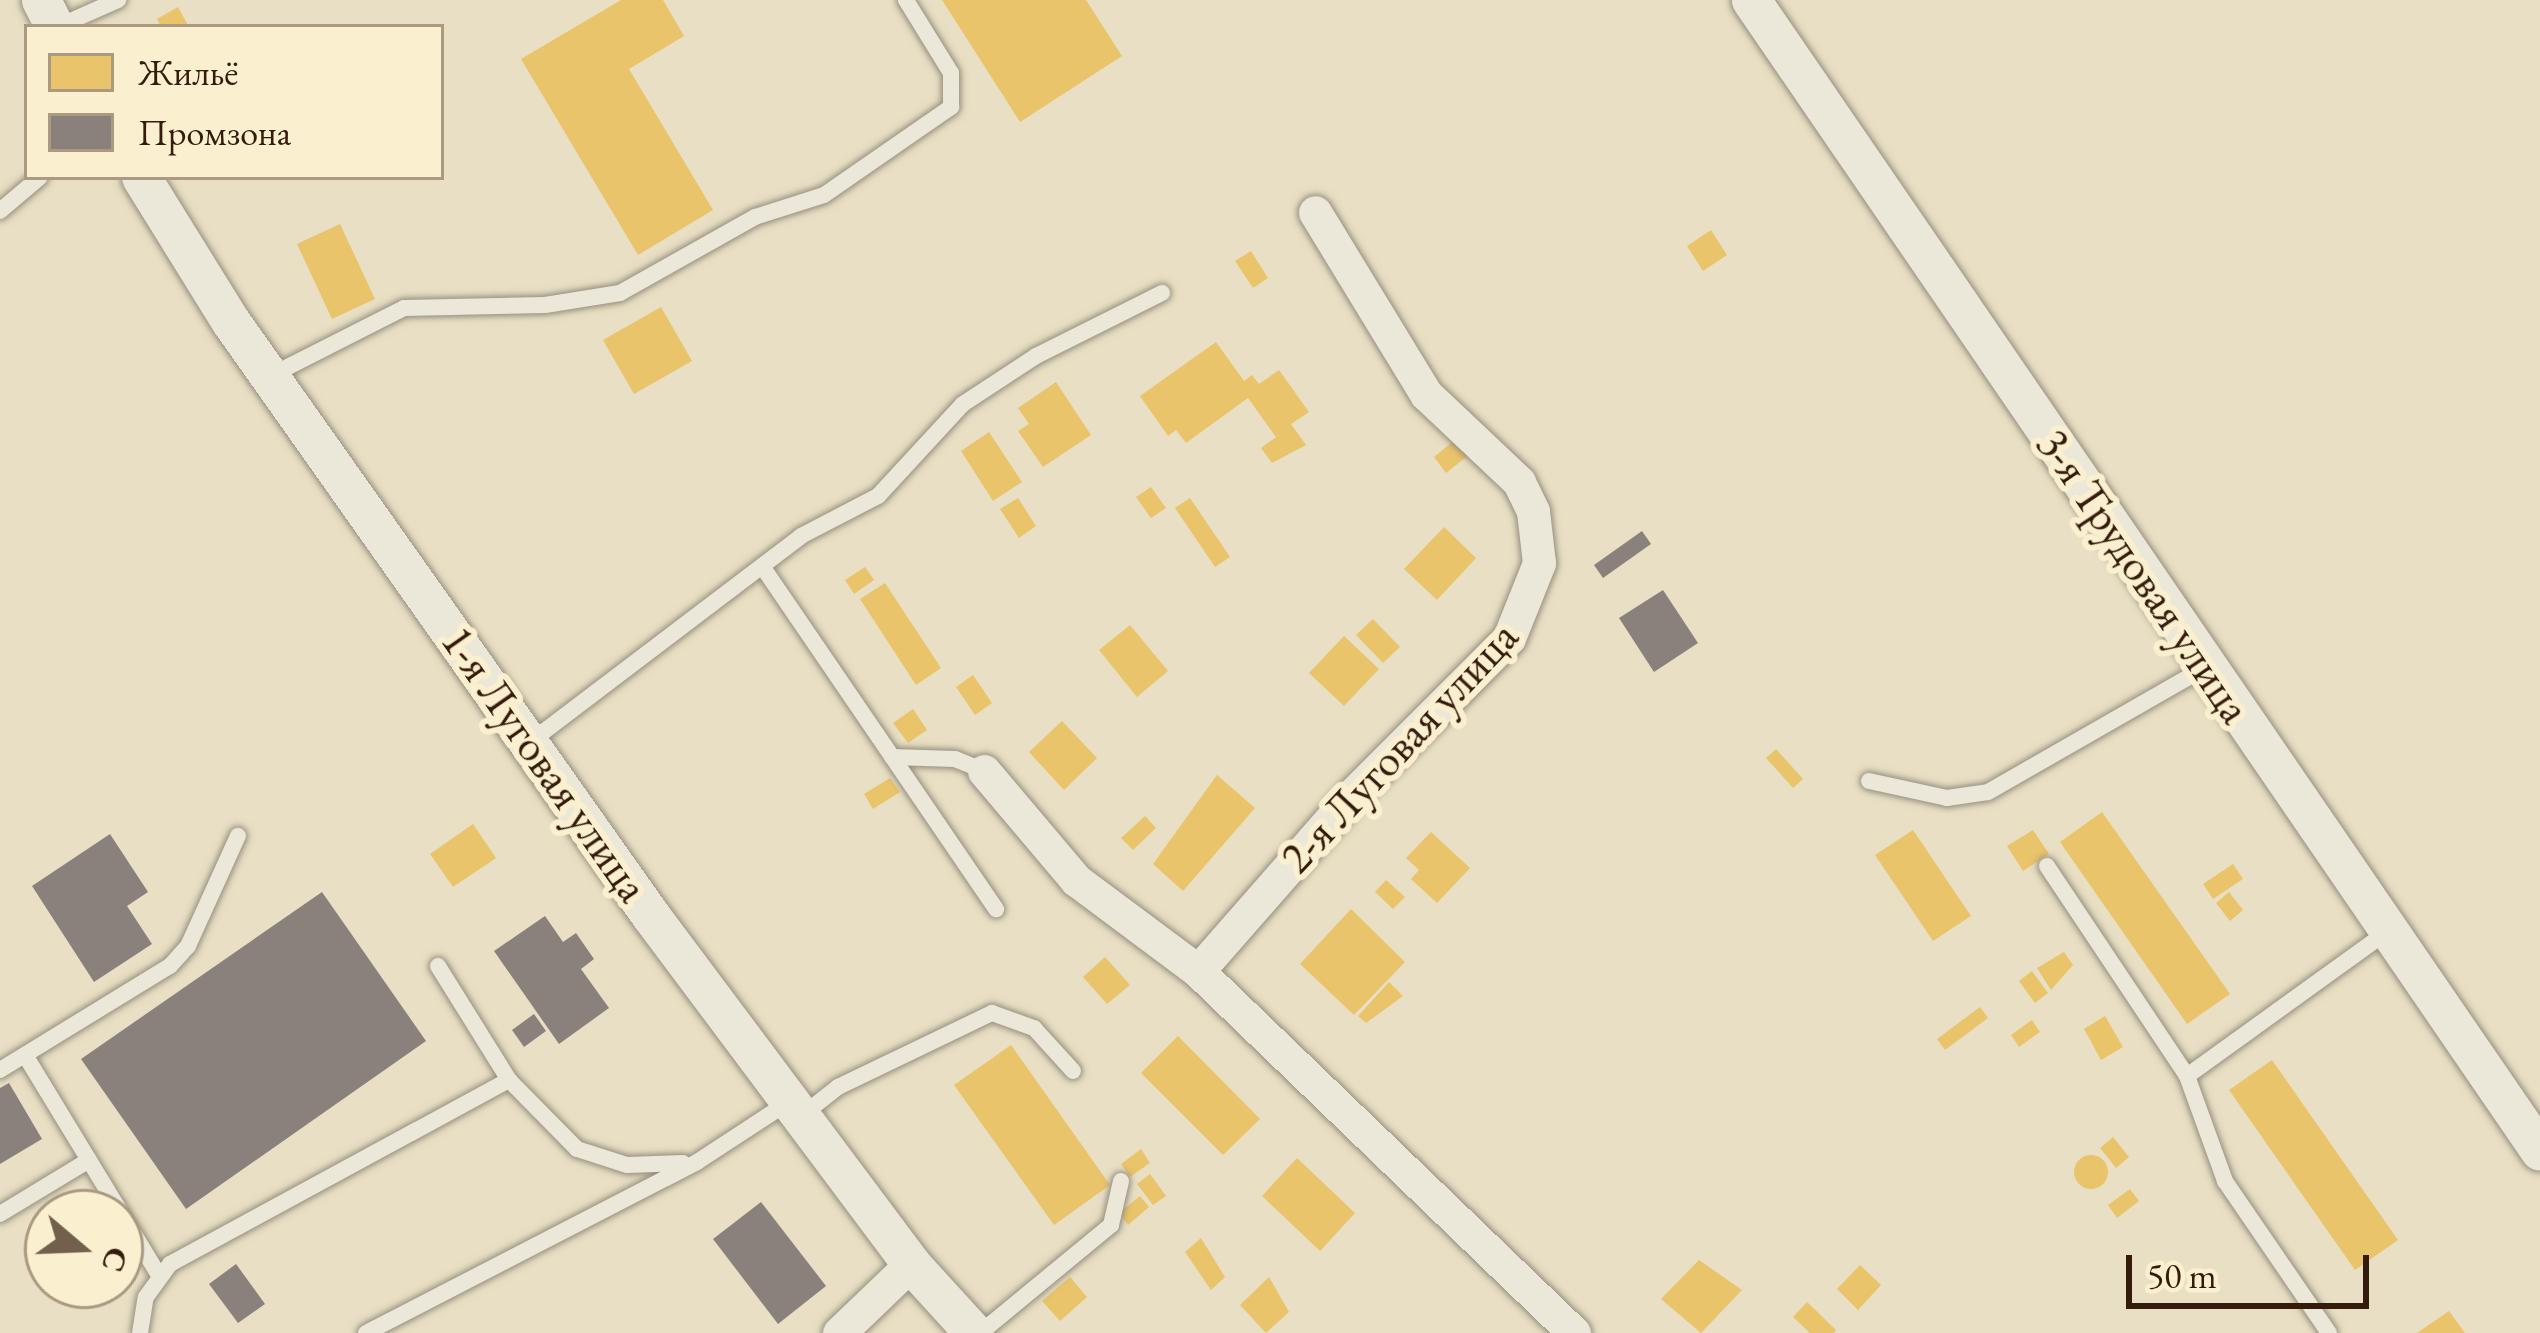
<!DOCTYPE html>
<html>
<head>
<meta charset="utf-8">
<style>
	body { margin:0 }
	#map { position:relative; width:2540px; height:1333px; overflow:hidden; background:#e8dfc4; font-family:"EB Garamond",serif }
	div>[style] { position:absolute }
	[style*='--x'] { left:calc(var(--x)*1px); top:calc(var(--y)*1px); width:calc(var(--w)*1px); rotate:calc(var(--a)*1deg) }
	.homes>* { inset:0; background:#e9c46a }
	.round { border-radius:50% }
	.industry>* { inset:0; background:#8a817c }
	.roads { filter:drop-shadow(0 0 3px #988f7e) drop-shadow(0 0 3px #988f7e) }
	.service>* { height:16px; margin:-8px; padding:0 8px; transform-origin:8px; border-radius:8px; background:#ebe7d9 }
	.minor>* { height:33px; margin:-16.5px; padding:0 16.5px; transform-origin:16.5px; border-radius:16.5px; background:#ebe7d9 }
	.tertiary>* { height:39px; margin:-19.5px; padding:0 19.5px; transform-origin:19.5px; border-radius:19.5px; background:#ebe7d9 }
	span { translate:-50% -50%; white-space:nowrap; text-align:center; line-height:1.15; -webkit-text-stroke:12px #faefcf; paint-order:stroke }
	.street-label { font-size:45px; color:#341b0b }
	.legend { position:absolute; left:24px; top:24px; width:420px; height:156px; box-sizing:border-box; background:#faefcf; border:3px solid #ab9a81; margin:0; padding:15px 21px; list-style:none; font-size:36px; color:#341b0b }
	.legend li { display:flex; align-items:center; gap:24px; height:60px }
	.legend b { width:60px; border:3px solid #ab9a81 }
	.north { position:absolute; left:24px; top:1189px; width:120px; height:120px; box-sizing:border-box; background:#faefcf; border:3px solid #ab9a81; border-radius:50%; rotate:109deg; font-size:33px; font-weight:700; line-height:48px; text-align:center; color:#341b0b }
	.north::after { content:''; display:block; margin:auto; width:42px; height:54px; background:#73604c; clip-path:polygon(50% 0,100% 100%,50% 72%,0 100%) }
	.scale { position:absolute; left:2126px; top:1255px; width:243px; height:54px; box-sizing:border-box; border:6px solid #341b0b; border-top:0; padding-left:15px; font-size:36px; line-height:42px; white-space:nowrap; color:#341b0b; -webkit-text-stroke:9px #faefcf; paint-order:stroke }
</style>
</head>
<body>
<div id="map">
	<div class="homes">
		<i style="clip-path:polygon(621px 0,663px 0,684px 36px,629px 69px,713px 210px,638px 255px,521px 59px)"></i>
		<i style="clip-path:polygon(942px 0,1086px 0,1122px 56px,1020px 122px)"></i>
		<i style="clip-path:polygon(178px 7px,189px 27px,161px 27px,157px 19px)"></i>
		<i style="clip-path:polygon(340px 224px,375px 299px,332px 319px,297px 244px)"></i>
		<i style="clip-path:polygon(1711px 230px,1727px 255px,1703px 271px,1687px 246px)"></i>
		<i style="clip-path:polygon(1251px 251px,1268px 278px,1253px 288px,1235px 261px)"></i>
		<i style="clip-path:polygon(661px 307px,692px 361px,634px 394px,603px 340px)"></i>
		<i style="clip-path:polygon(1216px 342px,1244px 381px,1252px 375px,1259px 384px,1279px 370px,1309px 412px,1291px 424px,1306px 445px,1272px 463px,1261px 448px,1276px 437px,1248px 398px,1186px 443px,1176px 430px,1168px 436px,1140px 396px)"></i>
		<i style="clip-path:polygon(1056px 382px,1091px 435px,1043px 467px,1018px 431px,1029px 424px,1018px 408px)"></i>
		<i style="clip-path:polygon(989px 432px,1022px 482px,993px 501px,961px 451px)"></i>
		<i style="clip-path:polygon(1456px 439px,1469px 455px,1446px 473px,1434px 457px)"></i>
		<i style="clip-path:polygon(1151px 487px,1166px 508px,1151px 518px,1136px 497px)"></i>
		<i style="clip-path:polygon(1018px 498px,1036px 526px,1019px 538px,1000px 509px)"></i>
		<i style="clip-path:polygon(1190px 498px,1230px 557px,1215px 567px,1175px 508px)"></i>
		<i style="clip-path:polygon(1444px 527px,1476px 558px,1437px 600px,1404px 569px)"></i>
		<i style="clip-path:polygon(865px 567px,874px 580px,854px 594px,845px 580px)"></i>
		<i style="clip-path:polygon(885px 583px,941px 668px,916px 685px,860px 599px)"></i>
		<i style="clip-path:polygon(1373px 619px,1400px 647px,1383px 663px,1356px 635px)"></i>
		<i style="clip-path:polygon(1130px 625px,1168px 671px,1137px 697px,1099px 650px)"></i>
		<i style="clip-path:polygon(1344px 636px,1379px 669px,1344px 706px,1309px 673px)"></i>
		<i style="clip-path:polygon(973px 675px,992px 703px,975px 715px,956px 687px)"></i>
		<i style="clip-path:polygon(913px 709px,927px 730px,908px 743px,893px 723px)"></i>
		<i style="clip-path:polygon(1062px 721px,1097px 758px,1064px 790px,1029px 752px)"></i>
		<i style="clip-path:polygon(1776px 749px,1803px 779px,1793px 788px,1766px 758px)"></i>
		<i style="clip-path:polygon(1217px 775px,1255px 808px,1183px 891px,1153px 864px)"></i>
		<i style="clip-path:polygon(890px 778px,900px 792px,873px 809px,864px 794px)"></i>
		<i style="clip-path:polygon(2102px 812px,2230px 994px,2187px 1024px,2060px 842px)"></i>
		<i style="clip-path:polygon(1145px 816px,1156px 828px,1133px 850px,1121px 838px)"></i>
		<i style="clip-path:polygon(473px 824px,496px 858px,453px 887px,430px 854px)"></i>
		<i style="clip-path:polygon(1913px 830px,1971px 916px,1933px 941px,1875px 855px)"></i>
		<i style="clip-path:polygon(2033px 830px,2049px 854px,2023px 871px,2007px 846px)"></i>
		<i style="clip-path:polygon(1431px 832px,1470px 868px,1437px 903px,1411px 879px,1419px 870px,1406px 858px)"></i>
		<i style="clip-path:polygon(2233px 864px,2243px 879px,2213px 899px,2203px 884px)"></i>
		<i style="clip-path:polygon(1386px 880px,1405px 897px,1393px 909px,1375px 892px)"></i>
		<i style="clip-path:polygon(2229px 892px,2243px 910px,2230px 921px,2216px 903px)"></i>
		<i style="clip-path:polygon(1351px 909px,1405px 962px,1354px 1015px,1300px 964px)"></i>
		<i style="clip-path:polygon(2064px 952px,2073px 965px,2051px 990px,2037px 968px)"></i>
		<i style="clip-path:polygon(1105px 957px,1130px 985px,1107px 1004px,1083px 977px)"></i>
		<i style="clip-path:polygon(2032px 971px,2048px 993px,2035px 1003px,2019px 981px)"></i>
		<i style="clip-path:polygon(1389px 982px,1403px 996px,1366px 1023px,1358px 1016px)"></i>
		<i style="clip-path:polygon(1980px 1007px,1988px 1018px,1945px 1050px,1937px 1039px)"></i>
		<i style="clip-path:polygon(2105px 1016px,2123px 1047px,2101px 1060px,2084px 1029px)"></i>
		<i style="clip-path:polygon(2032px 1020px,2040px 1032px,2019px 1047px,2011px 1035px)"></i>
		<i style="clip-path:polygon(1178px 1036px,1260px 1119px,1223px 1155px,1141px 1073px)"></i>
		<i style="clip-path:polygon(1011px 1045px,1110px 1185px,1054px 1225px,954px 1085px)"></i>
		<i style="clip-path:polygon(2272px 1060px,2398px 1240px,2355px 1270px,2229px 1090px)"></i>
		<i style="clip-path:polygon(2113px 1137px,2129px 1157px,2116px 1168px,2100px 1148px)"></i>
		<i style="clip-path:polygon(1141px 1149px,1150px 1163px,1130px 1177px,1121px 1164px)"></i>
		<i class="round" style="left:2074px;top:1155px;width:34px;height:34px"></i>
		<i style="clip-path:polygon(1297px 1158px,1355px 1213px,1320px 1251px,1262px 1196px)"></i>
		<i style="clip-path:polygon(1150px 1174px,1166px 1196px,1153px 1205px,1137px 1184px)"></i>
		<i style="clip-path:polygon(2130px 1189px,2139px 1201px,2117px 1218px,2108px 1205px)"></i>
		<i style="clip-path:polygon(1140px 1196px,1149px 1207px,1128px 1225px,1119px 1213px)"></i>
		<i style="clip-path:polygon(1201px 1238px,1225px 1277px,1211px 1290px,1185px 1252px)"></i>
		<i style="clip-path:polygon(1699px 1260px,1742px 1290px,1701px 1333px,1661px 1299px)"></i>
		<i style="clip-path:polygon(1860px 1265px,1881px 1285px,1858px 1310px,1837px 1289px)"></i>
		<i style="clip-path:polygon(1070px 1277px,1087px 1297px,1060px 1321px,1042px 1301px)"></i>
		<i style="clip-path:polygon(1269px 1277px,1289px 1312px,1266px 1333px,1240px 1305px)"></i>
		<i style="clip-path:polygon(1807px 1302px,1836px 1330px,1834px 1333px,1810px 1333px,1793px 1317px)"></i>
		<i style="clip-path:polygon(2449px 1311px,2465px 1333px,2417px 1333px)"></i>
	</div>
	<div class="industry">
		<i style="clip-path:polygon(1642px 531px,1651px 544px,1603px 578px,1594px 565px)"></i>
		<i style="clip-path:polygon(1663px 590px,1698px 643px,1654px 672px,1619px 618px)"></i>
		<i style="clip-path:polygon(110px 834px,148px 892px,127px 906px,152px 944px,94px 982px,32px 886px)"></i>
		<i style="clip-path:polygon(322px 892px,426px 1041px,186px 1209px,81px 1059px)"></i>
		<i style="clip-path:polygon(545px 916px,563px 942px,576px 933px,594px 959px,581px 969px,609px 1008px,559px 1044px,494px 951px)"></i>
		<i style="clip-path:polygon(534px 1014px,546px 1031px,524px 1047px,512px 1030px)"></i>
		<i style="clip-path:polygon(9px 1083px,42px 1139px,0 1164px,0 1088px)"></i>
		<i style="clip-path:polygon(761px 1202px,826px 1286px,778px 1324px,713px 1239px)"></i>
		<i style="clip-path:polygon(236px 1264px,265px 1304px,238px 1323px,209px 1284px)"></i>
	</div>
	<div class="roads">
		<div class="service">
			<i style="--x:57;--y:27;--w:67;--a:-23.9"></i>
			<i style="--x:0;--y:211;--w:52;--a:-40.4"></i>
			<i style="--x:270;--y:376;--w:150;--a:-26.9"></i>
			<i style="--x:404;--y:308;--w:141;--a:-1.2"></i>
			<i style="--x:545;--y:305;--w:76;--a:-9.1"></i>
			<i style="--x:620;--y:293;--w:155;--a:-29.4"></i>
			<i style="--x:755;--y:217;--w:72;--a:-17.7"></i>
			<i style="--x:824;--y:195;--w:155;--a:-34.7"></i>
			<i style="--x:951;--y:107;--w:34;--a:-90"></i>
			<i style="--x:951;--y:73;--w:86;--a:-121.7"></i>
			<i style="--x:764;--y:569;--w:412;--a:55.7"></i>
			<i style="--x:530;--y:742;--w:340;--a:-37.2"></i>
			<i style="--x:801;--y:536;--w:87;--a:-27.5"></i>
			<i style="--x:878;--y:496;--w:125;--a:-47.3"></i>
			<i style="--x:963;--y:404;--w:87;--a:-33.3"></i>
			<i style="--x:1036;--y:356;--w:141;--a:-26.6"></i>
			<i style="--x:892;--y:757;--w:63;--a:1.8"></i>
			<i style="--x:955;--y:759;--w:31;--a:22"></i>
			<i style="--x:1869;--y:781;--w:80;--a:12.3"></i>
			<i style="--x:1947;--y:798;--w:41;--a:-8.3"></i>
			<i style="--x:1988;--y:792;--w:251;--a:-29.8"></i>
			<i style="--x:2047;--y:866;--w:252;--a:56.3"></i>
			<i style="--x:2187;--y:1076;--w:112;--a:70.1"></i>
			<i style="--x:2225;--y:1181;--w:184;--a:55.6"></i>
			<i style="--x:438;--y:966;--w:134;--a:58.1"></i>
			<i style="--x:509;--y:1080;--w:97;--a:45.4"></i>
			<i style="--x:577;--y:1149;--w:52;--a:17.7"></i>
			<i style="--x:627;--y:1165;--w:56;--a:-2"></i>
			<i style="--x:25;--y:1055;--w:258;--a:58.7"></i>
			<i style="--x:0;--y:1070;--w:199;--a:-31.5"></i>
			<i style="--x:170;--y:966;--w:27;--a:-48"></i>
			<i style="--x:188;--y:946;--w:121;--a:-65.6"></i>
			<i style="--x:2187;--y:1076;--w:248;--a:-35.8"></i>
			<i style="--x:800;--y:1117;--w:48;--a:-38.3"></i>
			<i style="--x:838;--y:1087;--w:171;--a:-25.7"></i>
			<i style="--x:992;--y:1013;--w:45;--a:19.7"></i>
			<i style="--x:1034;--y:1028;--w:58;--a:47.8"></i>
			<i style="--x:0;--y:1214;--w:104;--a:-31.2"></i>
			<i style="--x:140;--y:1333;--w:36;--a:-81"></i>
			<i style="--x:146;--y:1297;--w:41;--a:-54"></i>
			<i style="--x:170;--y:1264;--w:386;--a:-28.5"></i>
			<i style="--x:366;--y:1333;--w:373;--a:-27.3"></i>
			<i style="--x:697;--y:1162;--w:108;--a:-33.2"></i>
			<i style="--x:980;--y:1333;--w:170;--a:-39.5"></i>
			<i style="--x:1111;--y:1225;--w:45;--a:-77.2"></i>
		</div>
		<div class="minor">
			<i style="--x:984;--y:771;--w:143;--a:49.8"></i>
			<i style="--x:1076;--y:880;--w:152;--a:36.7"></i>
			<i style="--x:1198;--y:971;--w:522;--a:43.91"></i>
			<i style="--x:1198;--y:971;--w:234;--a:-48.8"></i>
			<i style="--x:1352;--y:795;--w:222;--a:-45"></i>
			<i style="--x:1509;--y:638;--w:81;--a:-68.2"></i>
			<i style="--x:1539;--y:563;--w:52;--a:-96.6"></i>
			<i style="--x:1533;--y:511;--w:32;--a:-116"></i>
			<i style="--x:1519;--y:482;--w:128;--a:-136.6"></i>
			<i style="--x:1426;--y:394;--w:213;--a:-121.4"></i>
			<i style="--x:839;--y:1333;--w:100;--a:-43.8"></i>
		</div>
		<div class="tertiary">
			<i style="--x:41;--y:0;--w:30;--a:63"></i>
			<i style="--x:1751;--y:0;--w:1395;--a:55.57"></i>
			<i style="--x:141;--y:177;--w:171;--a:58.2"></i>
			<i style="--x:231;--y:322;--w:727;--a:54.74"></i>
			<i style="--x:651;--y:916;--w:434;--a:53.2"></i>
			<i style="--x:911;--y:1264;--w:93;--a:47.6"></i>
		</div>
	</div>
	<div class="street-label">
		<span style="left:2144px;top:576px;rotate:56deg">3-я Трудовая улица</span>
		<span style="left:1399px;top:747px;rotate:-47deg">2-я Луговая улица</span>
		<span style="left:545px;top:764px;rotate:55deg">1-я Луговая улица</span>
	</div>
	<ul class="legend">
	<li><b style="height:33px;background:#e9c46a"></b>Жильё</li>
	<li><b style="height:33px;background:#8a817c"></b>Промзона</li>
	</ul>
	<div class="north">С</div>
	<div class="scale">50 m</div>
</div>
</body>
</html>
